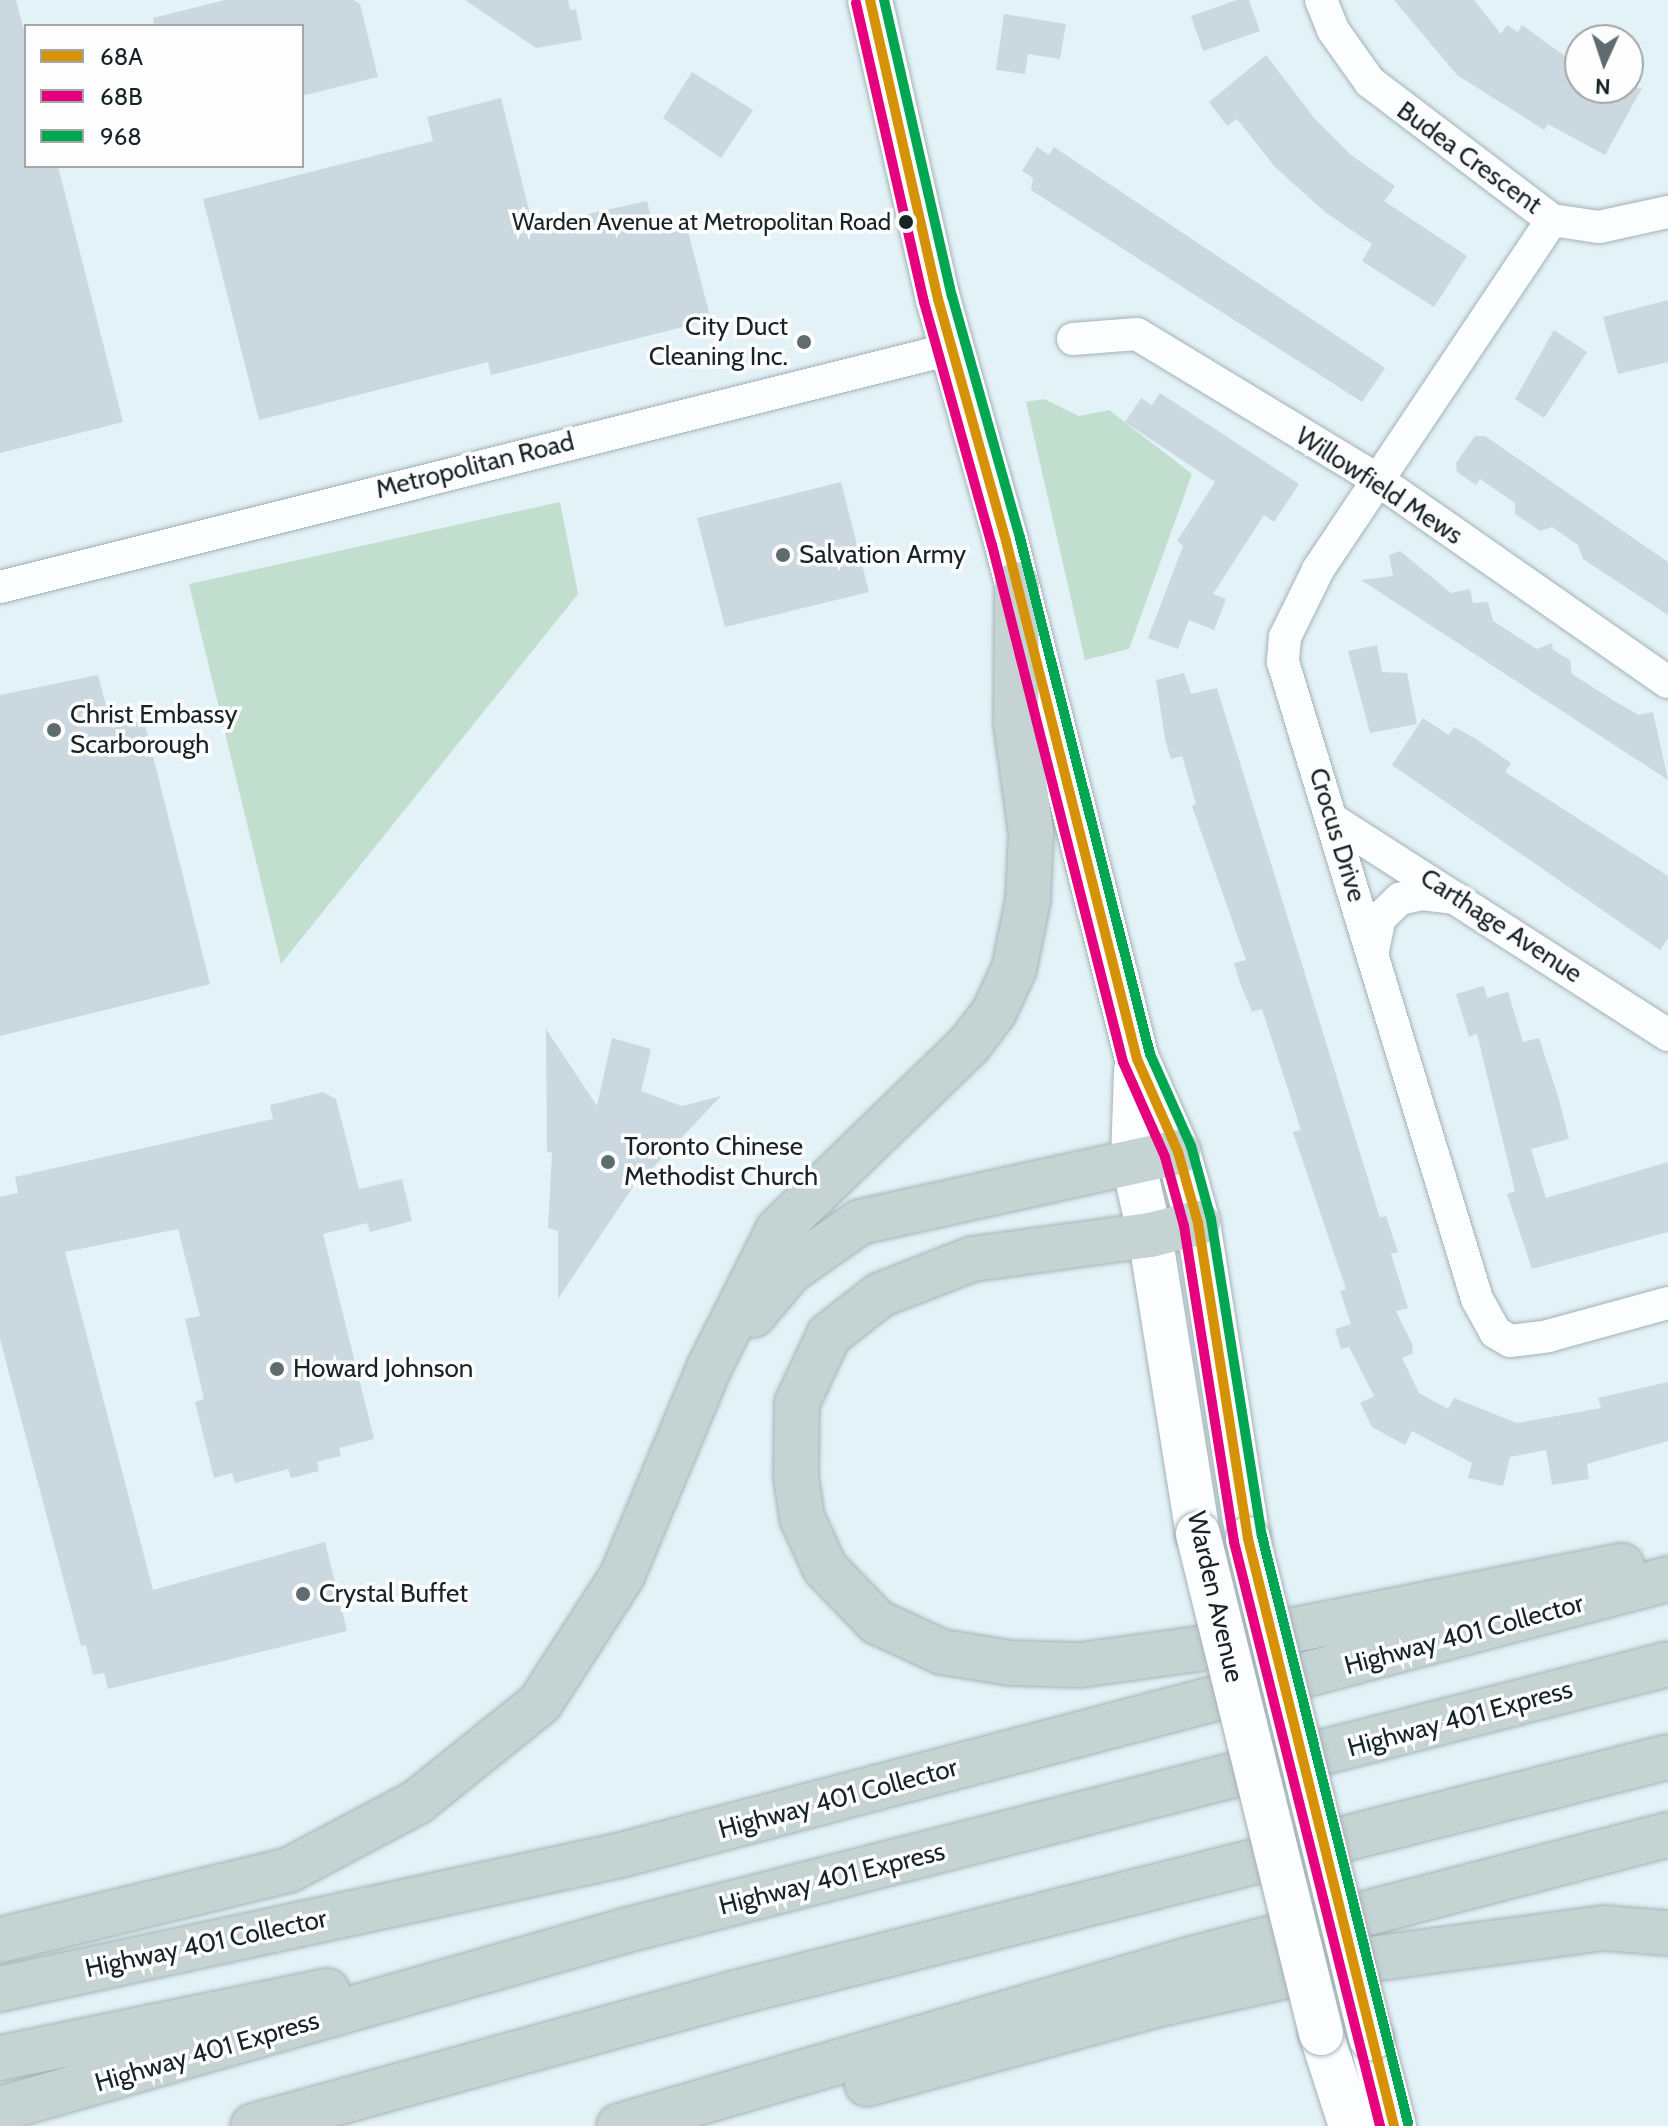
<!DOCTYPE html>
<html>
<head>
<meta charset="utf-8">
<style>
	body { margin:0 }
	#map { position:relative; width:1668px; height:2126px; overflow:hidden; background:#e2f2f6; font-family:Cabin,sans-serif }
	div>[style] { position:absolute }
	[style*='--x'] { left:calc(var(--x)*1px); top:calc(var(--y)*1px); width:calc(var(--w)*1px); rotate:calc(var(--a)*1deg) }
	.green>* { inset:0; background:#c2decf }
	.building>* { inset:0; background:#cbd8e0 }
	.roads { filter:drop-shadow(0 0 2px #a4b2b6) drop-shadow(0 0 2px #a4b2b6) }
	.minor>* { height:32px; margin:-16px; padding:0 16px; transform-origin:16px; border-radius:16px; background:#fbfdfe }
	.secondary>* { height:44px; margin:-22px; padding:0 22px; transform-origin:22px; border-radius:22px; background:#fbfdfe }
	.motorway>* { height:44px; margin:-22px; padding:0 22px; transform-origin:22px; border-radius:22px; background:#c5d3d2 }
	.bridges { filter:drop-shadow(0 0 2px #a4b2b6) drop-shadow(0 0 2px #a4b2b6) }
	.secondary-bridge>* { height:44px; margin:-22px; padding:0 22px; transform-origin:22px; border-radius:22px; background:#fbfdfe }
	.bus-1>* { height:10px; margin:-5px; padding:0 5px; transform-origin:5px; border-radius:5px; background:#d59206 }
	.bus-2>* { height:10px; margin:-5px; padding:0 5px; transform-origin:5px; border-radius:5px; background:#e5007d }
	.bus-3>* { height:10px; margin:-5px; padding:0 5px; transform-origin:5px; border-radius:5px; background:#00a651 }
	.dots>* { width:22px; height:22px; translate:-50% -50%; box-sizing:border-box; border:4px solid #fdfdfd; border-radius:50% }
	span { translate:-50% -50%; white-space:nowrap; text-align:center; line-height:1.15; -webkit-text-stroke:7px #fdfdfd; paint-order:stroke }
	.bus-label { font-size:24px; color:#172327 }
	.right { translate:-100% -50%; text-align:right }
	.street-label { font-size:26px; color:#172327 }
	.poi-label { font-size:26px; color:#172327 }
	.left { translate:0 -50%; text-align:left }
	.legend { position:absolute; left:24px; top:24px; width:280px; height:144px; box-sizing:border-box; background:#fdfdfd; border:2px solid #a1a6a7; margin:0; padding:10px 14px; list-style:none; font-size:24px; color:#172327 }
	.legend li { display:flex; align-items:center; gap:16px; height:40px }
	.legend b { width:40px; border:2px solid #a1a6a7 }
	.north { position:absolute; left:1564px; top:24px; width:80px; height:80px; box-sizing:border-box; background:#fdfdfd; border:2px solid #a1a6a7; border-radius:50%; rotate:183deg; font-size:22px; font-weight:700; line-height:32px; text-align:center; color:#172327 }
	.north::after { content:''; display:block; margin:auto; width:28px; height:36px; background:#5e6b6f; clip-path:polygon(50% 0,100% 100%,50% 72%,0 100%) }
</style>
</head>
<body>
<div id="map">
	<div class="green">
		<i style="clip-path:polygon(1044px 399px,1079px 416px,1109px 410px,1192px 474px,1129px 649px,1085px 660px,1026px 402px)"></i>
		<i style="clip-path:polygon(560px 502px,578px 594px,281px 964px,189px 584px)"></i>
	</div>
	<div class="building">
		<i style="clip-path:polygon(0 0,16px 0,26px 38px,26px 166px,58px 166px,123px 422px,0 453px)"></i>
		<i style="clip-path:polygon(225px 0,353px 0,360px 4px,378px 77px,302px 96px,302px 26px,154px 26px,153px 18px)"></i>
		<i style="clip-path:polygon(465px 0,568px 0,570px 10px,576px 9px,582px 40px,536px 48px)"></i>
		<i style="clip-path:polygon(1237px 0,1249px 0,1260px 31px,1203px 51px,1191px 16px)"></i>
		<i style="clip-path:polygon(1394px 0,1474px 0,1501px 34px,1507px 25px,1518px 32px,1522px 25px,1580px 67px,1580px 88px,1642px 88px,1605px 155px,1548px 124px,1544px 130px,1457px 75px)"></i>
		<i style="clip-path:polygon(1004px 14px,1066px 24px,1060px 59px,1028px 54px,1025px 74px,996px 70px)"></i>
		<i style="clip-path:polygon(1266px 55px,1315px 119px,1351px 155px,1395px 186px,1384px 201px,1467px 256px,1434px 307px,1362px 261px,1372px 244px,1325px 212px,1275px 167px,1237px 119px,1227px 126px,1209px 102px)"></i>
		<i style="clip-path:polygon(692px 72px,753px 110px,721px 158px,663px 118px)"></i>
		<i style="clip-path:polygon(501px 98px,533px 226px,647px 201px,654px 232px,686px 224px,711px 320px,491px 375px,488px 362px,259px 420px,203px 199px,433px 141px,427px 117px)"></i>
		<i style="clip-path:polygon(1037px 147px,1049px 155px,1054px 147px,1385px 368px,1362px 402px,1031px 190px,1033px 178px,1022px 171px)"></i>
		<i style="clip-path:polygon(1668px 300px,1668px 362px,1618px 374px,1603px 317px)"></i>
		<i style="clip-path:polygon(1554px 330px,1587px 352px,1544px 418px,1515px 399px)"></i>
		<i style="clip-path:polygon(1160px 393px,1299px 484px,1274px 522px,1264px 515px,1213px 594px,1226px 599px,1214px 630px,1189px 620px,1178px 649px,1148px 638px,1183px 546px,1177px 541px,1215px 482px,1125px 422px,1141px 398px,1152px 405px)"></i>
		<i style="clip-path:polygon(1475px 436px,1485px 436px,1668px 562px,1668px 615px,1583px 559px,1578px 545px,1552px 527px,1540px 531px,1515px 514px,1515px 503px,1480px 479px,1476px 485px,1457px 472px,1456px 463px)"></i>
		<i style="clip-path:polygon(841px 482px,869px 592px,725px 627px,697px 518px)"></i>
		<i style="clip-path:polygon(1400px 551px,1451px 593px,1470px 589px,1473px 603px,1488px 602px,1493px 621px,1537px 649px,1552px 643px,1553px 650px,1570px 660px,1572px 674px,1616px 702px,1639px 715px,1653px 712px,1668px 780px,1361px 580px,1393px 576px,1389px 555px)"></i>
		<i style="clip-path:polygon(1377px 645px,1382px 672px,1407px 673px,1417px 724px,1370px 733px,1348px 651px)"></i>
		<i style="clip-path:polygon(1184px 673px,1191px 694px,1217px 688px,1380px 1218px,1386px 1216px,1398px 1252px,1391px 1254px,1408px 1308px,1396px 1311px,1412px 1344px,1413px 1353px,1402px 1358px,1419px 1393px,1448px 1409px,1454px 1398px,1517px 1423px,1601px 1408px,1598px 1398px,1668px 1382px,1668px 1441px,1587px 1464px,1589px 1479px,1552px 1485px,1546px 1450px,1510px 1457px,1503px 1486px,1468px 1478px,1472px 1463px,1412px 1431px,1405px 1445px,1372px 1427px,1360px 1403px,1374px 1396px,1349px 1347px,1341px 1349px,1335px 1329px,1351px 1324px,1340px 1291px,1346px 1289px,1293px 1132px,1301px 1130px,1262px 1009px,1252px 1012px,1240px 983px,1234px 963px,1246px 960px,1192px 806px,1196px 804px,1182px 756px,1171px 759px,1165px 739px,1156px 680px)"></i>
		<i style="clip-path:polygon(98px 675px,112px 728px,144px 720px,210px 984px,0 1036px,0 695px)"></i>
		<i style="clip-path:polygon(1423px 718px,1449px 735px,1454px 727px,1476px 739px,1511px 763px,1505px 772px,1668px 876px,1668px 938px,1660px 950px,1392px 765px)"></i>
		<i style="clip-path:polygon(1484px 986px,1487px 998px,1508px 992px,1523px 1042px,1539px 1038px,1558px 1096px,1569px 1139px,1531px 1149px,1546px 1198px,1668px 1162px,1668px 1232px,1532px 1269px,1507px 1194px,1515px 1191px,1477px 1034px,1469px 1037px,1456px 994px)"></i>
		<i style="clip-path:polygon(546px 1029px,597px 1106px,612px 1038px,651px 1049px,641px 1091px,682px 1106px,721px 1096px,651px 1170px,645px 1169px,558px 1299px,558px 1231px,548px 1228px,552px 1153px,547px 1151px)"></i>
		<i style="clip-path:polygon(323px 1092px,336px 1099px,359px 1189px,402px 1179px,412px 1221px,370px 1232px,367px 1223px,323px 1234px,374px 1439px,339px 1448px,341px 1456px,317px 1462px,319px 1471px,291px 1478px,288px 1469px,235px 1483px,232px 1473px,214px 1478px,195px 1402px,204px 1399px,185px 1319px,200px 1316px,178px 1229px,65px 1252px,153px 1590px,325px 1542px,347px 1631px,108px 1689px,104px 1673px,93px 1675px,86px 1645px,81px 1646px,0 1339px,0 1197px,18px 1193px,15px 1177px,273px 1119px,270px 1105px)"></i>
	</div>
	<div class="roads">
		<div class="minor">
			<i style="--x:1321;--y:0;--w:32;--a:68"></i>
			<i style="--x:1333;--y:30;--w:64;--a:54.6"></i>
			<i style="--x:1370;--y:82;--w:228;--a:37.2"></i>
			<i style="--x:1552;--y:220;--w:48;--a:8.5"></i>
			<i style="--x:1599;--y:227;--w:71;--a:-12.3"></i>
			<i style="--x:1552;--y:220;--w:421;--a:123.8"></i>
			<i style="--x:1318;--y:570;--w:75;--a:116.2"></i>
			<i style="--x:1285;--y:637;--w:25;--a:95"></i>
			<i style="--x:1283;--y:662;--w:666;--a:73.06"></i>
			<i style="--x:1477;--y:1299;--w:38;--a:61"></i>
			<i style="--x:1495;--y:1332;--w:17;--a:31"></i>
			<i style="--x:1510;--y:1341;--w:38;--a:-7"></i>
			<i style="--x:1548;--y:1336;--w:124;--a:-15.4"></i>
			<i style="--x:1073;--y:339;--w:64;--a:-4.5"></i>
			<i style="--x:1137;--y:334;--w:282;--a:31.2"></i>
			<i style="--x:1378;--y:480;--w:353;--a:34.9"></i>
			<i style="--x:0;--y:587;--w:980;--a:-14.05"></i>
			<i style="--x:1333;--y:820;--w:398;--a:32.7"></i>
			<i style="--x:1373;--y:950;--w:33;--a:-78"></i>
			<i style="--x:1380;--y:918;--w:28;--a:-44"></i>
			<i style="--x:1400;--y:899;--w:23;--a:-13"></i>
			<i style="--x:1422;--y:894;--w:34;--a:7"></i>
		</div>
		<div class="secondary">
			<i style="--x:870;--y:0;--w:307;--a:77.2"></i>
			<i style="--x:938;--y:299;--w:251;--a:74.3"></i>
			<i style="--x:1006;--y:541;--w:534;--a:75.81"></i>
			<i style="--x:1137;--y:1059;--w:102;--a:66.2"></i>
			<i style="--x:1178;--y:1152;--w:74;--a:74.3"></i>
			<i style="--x:1198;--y:1223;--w:320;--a:81"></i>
			<i style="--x:1136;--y:1070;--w:91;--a:91.9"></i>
			<i style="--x:1133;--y:1161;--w:76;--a:77.1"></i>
			<i style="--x:1150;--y:1235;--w:303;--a:80.9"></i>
			<i style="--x:1321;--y:2033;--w:98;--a:72.1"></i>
			<i style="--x:1371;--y:2038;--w:91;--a:75.4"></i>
		</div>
		<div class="motorway">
			<i style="--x:1198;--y:1223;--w:49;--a:166"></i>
			<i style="--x:1150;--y:1235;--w:180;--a:172.3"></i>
			<i style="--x:972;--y:1259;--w:99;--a:158.6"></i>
			<i style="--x:880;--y:1295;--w:65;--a:141.9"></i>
			<i style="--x:829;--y:1335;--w:75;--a:115.2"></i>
			<i style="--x:797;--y:1403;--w:74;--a:90.8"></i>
			<i style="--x:796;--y:1477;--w:41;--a:81.7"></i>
			<i style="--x:802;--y:1518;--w:55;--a:65.3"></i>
			<i style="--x:825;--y:1568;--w:75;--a:46.1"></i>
			<i style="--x:877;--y:1622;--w:72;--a:24.8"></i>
			<i style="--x:942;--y:1652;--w:69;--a:9.2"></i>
			<i style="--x:1010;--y:1663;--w:70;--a:1.6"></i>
			<i style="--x:1080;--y:1665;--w:118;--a:-7.8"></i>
			<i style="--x:1197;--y:1649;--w:433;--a:-11.1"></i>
			<i style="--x:753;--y:1315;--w:57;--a:-49.9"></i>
			<i style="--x:790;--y:1271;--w:85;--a:-35"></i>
			<i style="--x:860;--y:1222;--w:326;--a:-12.4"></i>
			<i style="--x:0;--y:1940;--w:297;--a:-13.6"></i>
			<i style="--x:289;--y:1870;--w:145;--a:-28"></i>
			<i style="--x:417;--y:1802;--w:158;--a:-38.8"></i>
			<i style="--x:540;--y:1703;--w:151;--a:-57.2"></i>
			<i style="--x:622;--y:1576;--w:225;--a:-67.3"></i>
			<i style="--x:709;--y:1368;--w:154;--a:-63.4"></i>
			<i style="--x:778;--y:1230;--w:266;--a:-44.1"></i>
			<i style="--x:969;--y:1045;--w:41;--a:-52.9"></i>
			<i style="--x:994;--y:1012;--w:47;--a:-65.1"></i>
			<i style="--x:1014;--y:969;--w:70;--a:-78.5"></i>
			<i style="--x:1028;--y:900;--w:67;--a:-87.4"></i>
			<i style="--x:1031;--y:833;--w:110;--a:-97.8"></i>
			<i style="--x:1016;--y:724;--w:140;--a:-89.6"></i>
			<i style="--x:0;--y:1989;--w:635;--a:-12.18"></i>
			<i style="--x:621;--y:1855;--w:1083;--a:-14.77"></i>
			<i style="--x:0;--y:2058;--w:334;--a:-11.6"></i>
			<i style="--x:867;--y:2084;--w:300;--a:-15.3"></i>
			<i style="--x:1156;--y:2005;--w:198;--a:-12.6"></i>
			<i style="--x:1349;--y:1962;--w:257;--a:-7.6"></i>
			<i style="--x:1604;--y:1928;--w:64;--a:4.5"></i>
			<i style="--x:0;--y:2109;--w:652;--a:-15.93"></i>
			<i style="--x:627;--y:1930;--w:1074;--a:-14.33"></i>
			<i style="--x:253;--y:2126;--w:500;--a:-15.43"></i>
			<i style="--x:735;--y:1993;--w:962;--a:-14.2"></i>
			<i style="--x:619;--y:2126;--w:596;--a:-16.28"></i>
			<i style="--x:1191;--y:1959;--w:493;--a:-14.6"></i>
		</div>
	</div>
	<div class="bridges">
		<div class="secondary-bridge">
			<i style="--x:1198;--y:1534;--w:514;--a:76.15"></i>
			<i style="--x:1248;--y:1539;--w:514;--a:76.15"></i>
		</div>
	</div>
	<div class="bus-1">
		<i style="--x:870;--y:0;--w:307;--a:77.2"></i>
		<i style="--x:938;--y:299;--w:251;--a:74.3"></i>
		<i style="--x:1006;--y:541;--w:534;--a:75.81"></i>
		<i style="--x:1137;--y:1059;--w:102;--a:66.2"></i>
		<i style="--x:1178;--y:1152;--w:74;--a:74.3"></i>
		<i style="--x:1198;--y:1223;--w:320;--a:81"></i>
		<i style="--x:1248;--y:1539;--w:605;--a:76.03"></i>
	</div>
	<div class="bus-2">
		<i style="--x:856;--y:3;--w:307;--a:77.2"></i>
		<i style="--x:924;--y:302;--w:252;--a:74.4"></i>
		<i style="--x:992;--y:545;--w:533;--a:75.78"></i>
		<i style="--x:1123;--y:1062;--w:104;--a:66.1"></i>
		<i style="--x:1165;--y:1157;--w:72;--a:74.6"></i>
		<i style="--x:1184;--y:1226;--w:320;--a:81"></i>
		<i style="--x:1234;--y:1542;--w:602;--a:75.96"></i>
	</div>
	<div class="bus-3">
		<i style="--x:884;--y:0;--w:304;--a:77.1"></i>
		<i style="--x:952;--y:296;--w:251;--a:74.3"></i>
		<i style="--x:1020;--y:538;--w:532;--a:75.86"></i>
		<i style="--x:1150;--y:1054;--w:101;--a:66"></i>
		<i style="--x:1191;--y:1146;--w:76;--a:74.7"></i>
		<i style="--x:1211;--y:1219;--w:321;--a:80.9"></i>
		<i style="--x:1262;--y:1536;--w:605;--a:76.03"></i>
	</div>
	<div class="dots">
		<i style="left:906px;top:222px;background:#172327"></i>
		<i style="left:804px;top:342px;background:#5e6b6f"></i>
		<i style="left:783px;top:555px;background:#5e6b6f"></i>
		<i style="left:54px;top:730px;background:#5e6b6f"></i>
		<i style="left:608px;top:1162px;background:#5e6b6f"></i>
		<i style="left:277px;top:1369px;background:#5e6b6f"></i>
		<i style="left:303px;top:1594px;background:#5e6b6f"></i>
	</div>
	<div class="bus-label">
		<span class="right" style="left:891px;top:222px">Warden Avenue at Metropolitan Road</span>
	</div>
	<div class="street-label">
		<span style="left:1469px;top:158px;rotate:36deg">Budea Crescent</span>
		<span style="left:475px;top:466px;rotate:-14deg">Metropolitan Road</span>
		<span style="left:1379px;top:486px;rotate:33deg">Willowfield Mews</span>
		<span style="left:1337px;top:835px;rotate:73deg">Crocus Drive</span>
		<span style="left:1501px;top:926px;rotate:33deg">Carthage Avenue</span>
		<span style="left:1215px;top:1597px;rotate:77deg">Warden Avenue</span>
		<span style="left:1464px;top:1635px;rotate:-15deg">Highway 401 Collector</span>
		<span style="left:1460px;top:1719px;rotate:-15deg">Highway 401 Express</span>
		<span style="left:838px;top:1799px;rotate:-15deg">Highway 401 Collector</span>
		<span style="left:832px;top:1879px;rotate:-14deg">Highway 401 Express</span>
		<span style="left:206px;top:1944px;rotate:-12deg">Highway 401 Collector</span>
		<span style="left:207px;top:2052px;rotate:-16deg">Highway 401 Express</span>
	</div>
	<div class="poi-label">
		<span class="right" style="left:788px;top:342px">City Duct<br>Cleaning Inc.</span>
		<span class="left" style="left:799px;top:555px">Salvation Army</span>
		<span class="left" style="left:70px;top:730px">Christ Embassy<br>Scarborough</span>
		<span class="left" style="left:624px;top:1162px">Toronto Chinese<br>Methodist Church</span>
		<span class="left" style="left:293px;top:1369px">Howard Johnson</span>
		<span class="left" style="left:319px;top:1594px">Crystal Buffet</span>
	</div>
	<ul class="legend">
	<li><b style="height:10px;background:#d59206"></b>68A</li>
	<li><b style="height:10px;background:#e5007d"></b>68B</li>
	<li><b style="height:10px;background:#00a651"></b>968</li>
	</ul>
	<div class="north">N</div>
</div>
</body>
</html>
